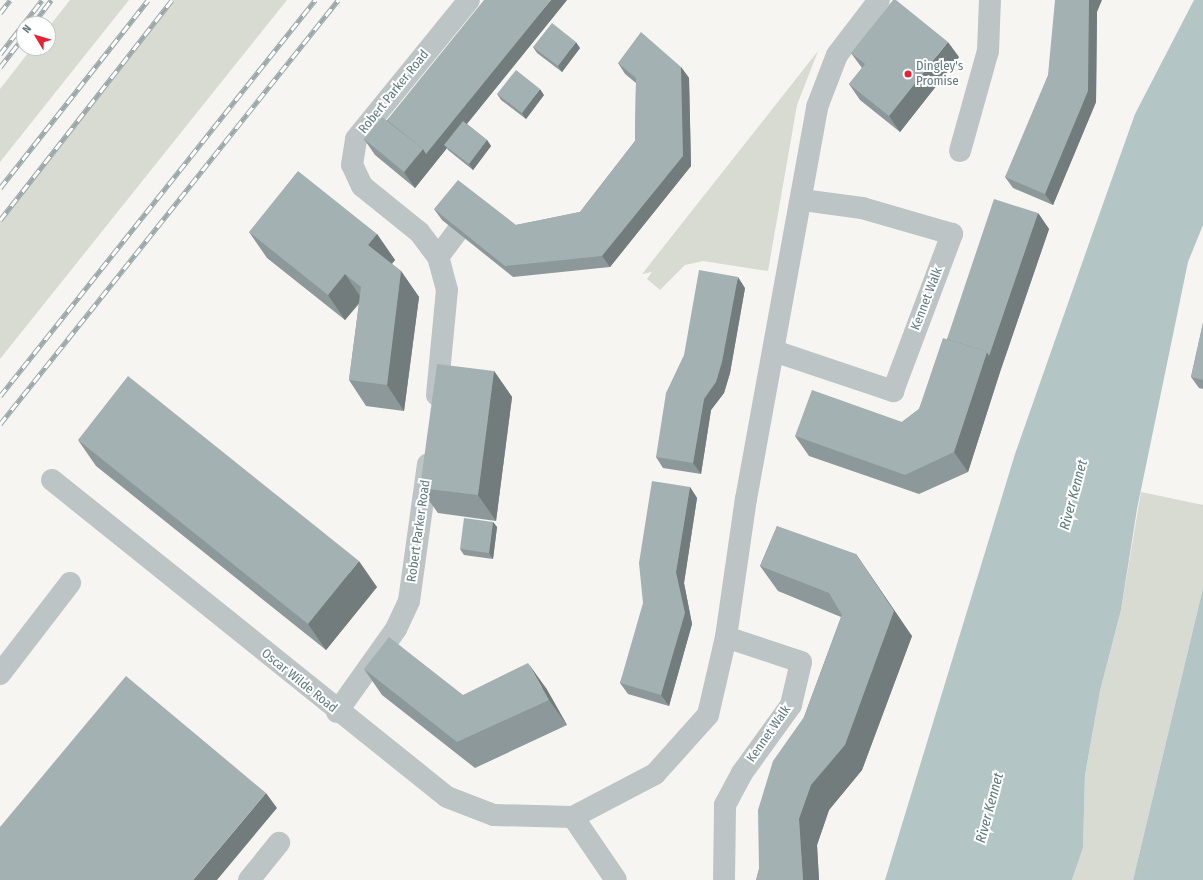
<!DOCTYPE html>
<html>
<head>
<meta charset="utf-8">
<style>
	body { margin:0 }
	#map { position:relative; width:1203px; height:880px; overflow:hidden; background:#f6f5f2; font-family:"Fira Sans Condensed",sans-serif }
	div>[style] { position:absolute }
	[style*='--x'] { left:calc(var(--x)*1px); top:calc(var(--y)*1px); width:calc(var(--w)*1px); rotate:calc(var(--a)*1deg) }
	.green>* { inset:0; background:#d8dbd1 }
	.water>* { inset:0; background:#b3c6c5 }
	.minor>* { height:22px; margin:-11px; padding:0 11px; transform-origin:11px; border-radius:11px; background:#bcc4c5 }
	.rail>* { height:4.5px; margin-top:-2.25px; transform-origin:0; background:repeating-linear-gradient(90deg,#fff 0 9px,#9ba8aa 0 18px); box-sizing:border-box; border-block:1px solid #9ba8aa }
	.wall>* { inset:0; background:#8c9899 }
	.shaded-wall>* { inset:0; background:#727c7d }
	.building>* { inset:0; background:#a3b1b2 }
	.dots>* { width:11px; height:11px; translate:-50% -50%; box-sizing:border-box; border:2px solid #fff; border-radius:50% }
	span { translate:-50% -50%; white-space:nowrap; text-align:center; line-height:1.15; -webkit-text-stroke:4px #fff; paint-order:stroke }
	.poi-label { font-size:13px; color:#607a7e }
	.left { translate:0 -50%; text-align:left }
	.street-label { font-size:13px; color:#607a7e }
	.water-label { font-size:14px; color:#5a7978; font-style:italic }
	.north { position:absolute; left:16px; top:16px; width:40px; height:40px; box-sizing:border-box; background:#fff; border:1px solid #bfcacb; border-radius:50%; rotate:308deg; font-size:11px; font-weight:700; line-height:16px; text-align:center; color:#607a7e }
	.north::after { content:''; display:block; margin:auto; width:14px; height:18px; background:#e62134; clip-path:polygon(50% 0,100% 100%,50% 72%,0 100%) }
</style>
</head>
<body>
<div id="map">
	<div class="green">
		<i style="clip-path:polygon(70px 0,129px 0,0 162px,0 89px,32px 48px,48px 48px,48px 28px)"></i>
		<i style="clip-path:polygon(171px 0,287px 0,0 359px,0 219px)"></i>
		<i style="clip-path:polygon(818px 51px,797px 105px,768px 271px,703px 261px,685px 265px,660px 290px,647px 279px,652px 272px,642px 274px)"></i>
		<i style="clip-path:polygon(1141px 492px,1203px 505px,1203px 588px,1133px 880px,1072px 880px,1083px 848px,1085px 775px,1100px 691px,1121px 610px)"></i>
	</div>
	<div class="water">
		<i style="clip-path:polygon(1194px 0,1203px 0,1203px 225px,1188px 262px,1137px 509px,1121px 610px,1100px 691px,1085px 775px,1083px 848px,1072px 880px,885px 880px,1015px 454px,1093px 232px,1135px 114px)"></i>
		<i style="clip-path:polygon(1203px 588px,1203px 880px,1133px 880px)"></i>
	</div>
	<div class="minor">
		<i style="--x:960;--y:151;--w:104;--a:-74.4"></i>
		<i style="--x:988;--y:51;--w:51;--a:-87.8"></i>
		<i style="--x:438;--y:257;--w:31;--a:-53"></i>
		<i style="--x:774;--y:351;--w:126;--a:18.6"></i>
		<i style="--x:893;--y:391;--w:168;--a:-69.4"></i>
		<i style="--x:952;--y:234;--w:94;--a:-163.9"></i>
		<i style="--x:862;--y:208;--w:61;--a:-172.4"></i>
		<i style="--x:437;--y:395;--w:105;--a:-84.6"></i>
		<i style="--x:447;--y:290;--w:34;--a:-105"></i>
		<i style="--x:438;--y:257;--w:31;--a:-127"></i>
		<i style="--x:419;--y:232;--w:73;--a:-141.1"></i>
		<i style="--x:362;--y:186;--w:23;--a:-115"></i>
		<i style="--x:352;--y:165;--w:26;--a:-81"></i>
		<i style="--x:356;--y:139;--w:179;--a:-50.9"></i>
		<i style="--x:52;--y:480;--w:506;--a:38.75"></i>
		<i style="--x:447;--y:797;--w:50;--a:21"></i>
		<i style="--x:494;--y:815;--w:79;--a:1.5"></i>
		<i style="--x:573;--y:817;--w:93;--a:-27.7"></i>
		<i style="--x:655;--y:774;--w:79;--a:-48.1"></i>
		<i style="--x:708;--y:715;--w:80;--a:-77"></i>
		<i style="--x:726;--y:637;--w:139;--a:-81.8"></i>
		<i style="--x:746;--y:499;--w:398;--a:-79.7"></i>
		<i style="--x:817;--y:107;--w:56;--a:-69"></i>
		<i style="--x:837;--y:55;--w:69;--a:-52.6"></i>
		<i style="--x:0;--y:674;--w:115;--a:-52.4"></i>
		<i style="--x:337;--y:712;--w:102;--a:-54.6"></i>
		<i style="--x:396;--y:629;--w:31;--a:-65"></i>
		<i style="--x:409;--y:601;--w:138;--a:-82.1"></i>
		<i style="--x:573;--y:817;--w:76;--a:55.7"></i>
		<i style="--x:249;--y:880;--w:48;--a:-51"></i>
		<i style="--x:724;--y:880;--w:75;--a:-89.2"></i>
		<i style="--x:725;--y:805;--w:36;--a:-62"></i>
		<i style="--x:742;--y:773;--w:84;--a:-54.2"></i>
		<i style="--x:791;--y:705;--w:44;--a:-76.9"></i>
		<i style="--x:801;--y:662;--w:79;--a:-161.6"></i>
	</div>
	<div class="rail">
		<i style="--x:0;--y:13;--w:16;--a:-52"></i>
		<i style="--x:33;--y:24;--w:30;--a:-53"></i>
		<i style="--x:0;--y:54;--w:68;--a:-52.1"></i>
		<i style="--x:0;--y:67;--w:39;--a:-52"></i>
		<i style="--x:0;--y:188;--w:239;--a:-51.8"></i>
		<i style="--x:0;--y:220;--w:279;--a:-52"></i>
		<i style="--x:0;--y:396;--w:506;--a:-51.5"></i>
		<i style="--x:0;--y:424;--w:542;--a:-51.44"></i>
	</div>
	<div class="wall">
		<i style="clip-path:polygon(567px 0,467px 124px,487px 140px,491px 146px,473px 170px,448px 150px,447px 148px,415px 188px,375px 155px,364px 139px,387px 120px)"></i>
		<i style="clip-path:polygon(1097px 12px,1096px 102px,1053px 205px,1013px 188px,1005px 177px)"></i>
		<i style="clip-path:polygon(533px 47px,580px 48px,562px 72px,537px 53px)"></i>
		<i style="clip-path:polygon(851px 53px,959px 57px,900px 132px,860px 100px,849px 84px,862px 68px)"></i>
		<i style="clip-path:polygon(618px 63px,681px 67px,689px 78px,691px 166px,610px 267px,513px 277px,442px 220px,434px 209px,516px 225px,580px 212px,635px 141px,636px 83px,625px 74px)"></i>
		<i style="clip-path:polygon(497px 94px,544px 95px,526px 119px,501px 100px)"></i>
		<i style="clip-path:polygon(1038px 213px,1049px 229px,1000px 372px,968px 472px,919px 494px,809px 456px,795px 436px,902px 422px,919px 409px,947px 339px)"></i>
		<i style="clip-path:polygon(249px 232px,377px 234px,395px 260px,392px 264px,401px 271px,419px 297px,404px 411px,366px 406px,349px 380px,359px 304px,345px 320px,267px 258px)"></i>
		<i style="clip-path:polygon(745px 288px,730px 373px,724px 393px,711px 410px,701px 474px,663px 468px,656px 457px)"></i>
		<i style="clip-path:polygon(1203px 323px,1203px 389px,1199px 388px,1191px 377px)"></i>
		<i style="clip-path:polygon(494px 371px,512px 397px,496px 521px,438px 513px,420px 488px)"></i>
		<i style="clip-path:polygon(78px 440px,377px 587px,326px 650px,96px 466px)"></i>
		<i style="clip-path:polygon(690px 487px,697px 498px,684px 583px,692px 624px,669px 706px,628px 694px,620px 683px)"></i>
		<i style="clip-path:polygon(493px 522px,497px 527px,493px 559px,464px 555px,460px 549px)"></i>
		<i style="clip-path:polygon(777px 526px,912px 636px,862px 770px,829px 810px,817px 845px,819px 880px,756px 880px,759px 869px,804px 717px,841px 617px,778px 591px,760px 566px)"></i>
		<i style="clip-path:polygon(364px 669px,463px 695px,546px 688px,567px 725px,475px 768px,382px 695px)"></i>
	</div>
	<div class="shaded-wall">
		<i style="clip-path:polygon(551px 0,567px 0,448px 147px,444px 145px,447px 148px,415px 188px,404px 172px,423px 149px)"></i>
		<i style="clip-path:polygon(1089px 0,1102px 0,1097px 12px,1096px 102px,1053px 205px,1045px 194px)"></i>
		<i style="clip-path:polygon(576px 42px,580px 48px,562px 72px,558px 66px)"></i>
		<i style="clip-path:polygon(948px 42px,959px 57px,900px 132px,889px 116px)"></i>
		<i style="clip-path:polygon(681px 67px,689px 78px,691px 166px,610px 267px,602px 256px)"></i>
		<i style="clip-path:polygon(540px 89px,544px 95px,526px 119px,522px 113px)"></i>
		<i style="clip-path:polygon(487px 140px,491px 146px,473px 170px,469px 164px)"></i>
		<i style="clip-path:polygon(1038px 213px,1049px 229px,1000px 372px,989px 356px)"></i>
		<i style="clip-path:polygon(377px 234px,395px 260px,386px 270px,368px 245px)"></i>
		<i style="clip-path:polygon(401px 271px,419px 297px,404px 411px,387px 385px)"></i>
		<i style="clip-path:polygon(345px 274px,362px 299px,345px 320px,328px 295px)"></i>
		<i style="clip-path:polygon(738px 277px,745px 288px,730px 373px,724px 393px,711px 410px,701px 474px,693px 463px,704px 399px)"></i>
		<i style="clip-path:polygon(987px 352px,1000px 372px,968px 472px,954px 452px)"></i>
		<i style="clip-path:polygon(494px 371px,512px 397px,496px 521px,478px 495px)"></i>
		<i style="clip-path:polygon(690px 487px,697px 498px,684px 583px,692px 624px,669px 706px,661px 695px,676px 572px)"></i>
		<i style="clip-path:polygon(493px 522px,497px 527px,493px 559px,489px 553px)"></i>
		<i style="clip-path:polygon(856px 554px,912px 636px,862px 770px,829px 810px,817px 845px,819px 880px,803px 880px,799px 819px)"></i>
		<i style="clip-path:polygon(359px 561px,377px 587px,326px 650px,308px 624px)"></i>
		<i style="clip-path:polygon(528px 663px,546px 688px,567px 725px,549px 700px)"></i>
		<i style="clip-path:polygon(266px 793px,277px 808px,217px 880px,193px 880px)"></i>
	</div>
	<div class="building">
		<i style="clip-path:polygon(484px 0,551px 0,426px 154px,423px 149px,387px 120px)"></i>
		<i style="clip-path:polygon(893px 0,896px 0,948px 42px,889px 116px,849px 84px,865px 64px,851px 53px)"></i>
		<i style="clip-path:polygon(1055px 0,1089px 0,1088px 91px,1045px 194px,1005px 177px,1048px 75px)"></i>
		<i style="clip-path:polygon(552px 23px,576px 42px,558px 66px,533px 47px)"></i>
		<i style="clip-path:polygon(641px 32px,681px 67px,683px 156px,602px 256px,505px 266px,434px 209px,458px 180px,516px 225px,580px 212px,635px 141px,636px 78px,618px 63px)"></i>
		<i style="clip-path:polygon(516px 70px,540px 89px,522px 113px,497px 94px)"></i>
		<i style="clip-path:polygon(382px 117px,423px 149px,404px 172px,364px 139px)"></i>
		<i style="clip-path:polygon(463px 121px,487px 140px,469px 164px,444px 145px)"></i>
		<i style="clip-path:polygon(298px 171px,377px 234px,368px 245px,401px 271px,387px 385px,349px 380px,361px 287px,345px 274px,328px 295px,249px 232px)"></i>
		<i style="clip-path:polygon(994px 199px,1038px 213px,989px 356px,987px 352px,947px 339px)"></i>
		<i style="clip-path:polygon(699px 270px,738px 277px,722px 362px,716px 382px,704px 399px,693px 463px,656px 457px,666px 393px,684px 355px)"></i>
		<i style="clip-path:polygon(1203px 323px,1203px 380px,1191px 377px)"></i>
		<i style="clip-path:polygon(943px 338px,987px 352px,954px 452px,905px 475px,795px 436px,812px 390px,902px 422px,919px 409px)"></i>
		<i style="clip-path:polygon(437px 364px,494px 371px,478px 495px,420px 488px)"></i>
		<i style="clip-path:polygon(128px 376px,359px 561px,308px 624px,78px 440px)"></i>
		<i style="clip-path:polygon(652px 481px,690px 487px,676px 572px,685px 613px,661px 695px,620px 683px,643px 603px,639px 563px)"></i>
		<i style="clip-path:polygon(464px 518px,493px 522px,489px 553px,460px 549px)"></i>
		<i style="clip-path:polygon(777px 526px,856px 554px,894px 611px,845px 745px,811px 785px,799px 819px,803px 880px,756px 880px,759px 869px,758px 810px,773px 761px,804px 717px,842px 615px,829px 593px,760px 566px)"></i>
		<i style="clip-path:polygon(389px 637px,463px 695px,528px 663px,549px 700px,457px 742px,364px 669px)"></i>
		<i style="clip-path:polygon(126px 676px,266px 793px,193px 880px,0 880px,0 827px)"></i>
	</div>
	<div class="dots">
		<i style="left:908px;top:74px;background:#e62134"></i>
	</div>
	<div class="poi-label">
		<span class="left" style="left:916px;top:74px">Dingley's<br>Promise</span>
	</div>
	<div class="street-label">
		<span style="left:394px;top:92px;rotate:-51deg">Robert Parker Road</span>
		<span style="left:927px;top:299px;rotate:-69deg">Kennet Walk</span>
		<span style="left:419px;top:531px;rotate:-82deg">Robert Parker Road</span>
		<span style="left:299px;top:681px;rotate:39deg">Oscar Wilde Road</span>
		<span style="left:769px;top:734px;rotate:-55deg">Kennet Walk</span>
	</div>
	<div class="water-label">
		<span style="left:1074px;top:495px;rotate:-75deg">River Kennet</span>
		<span style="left:990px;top:808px;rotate:-75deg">River Kennet</span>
	</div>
	<div class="north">N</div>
</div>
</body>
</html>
